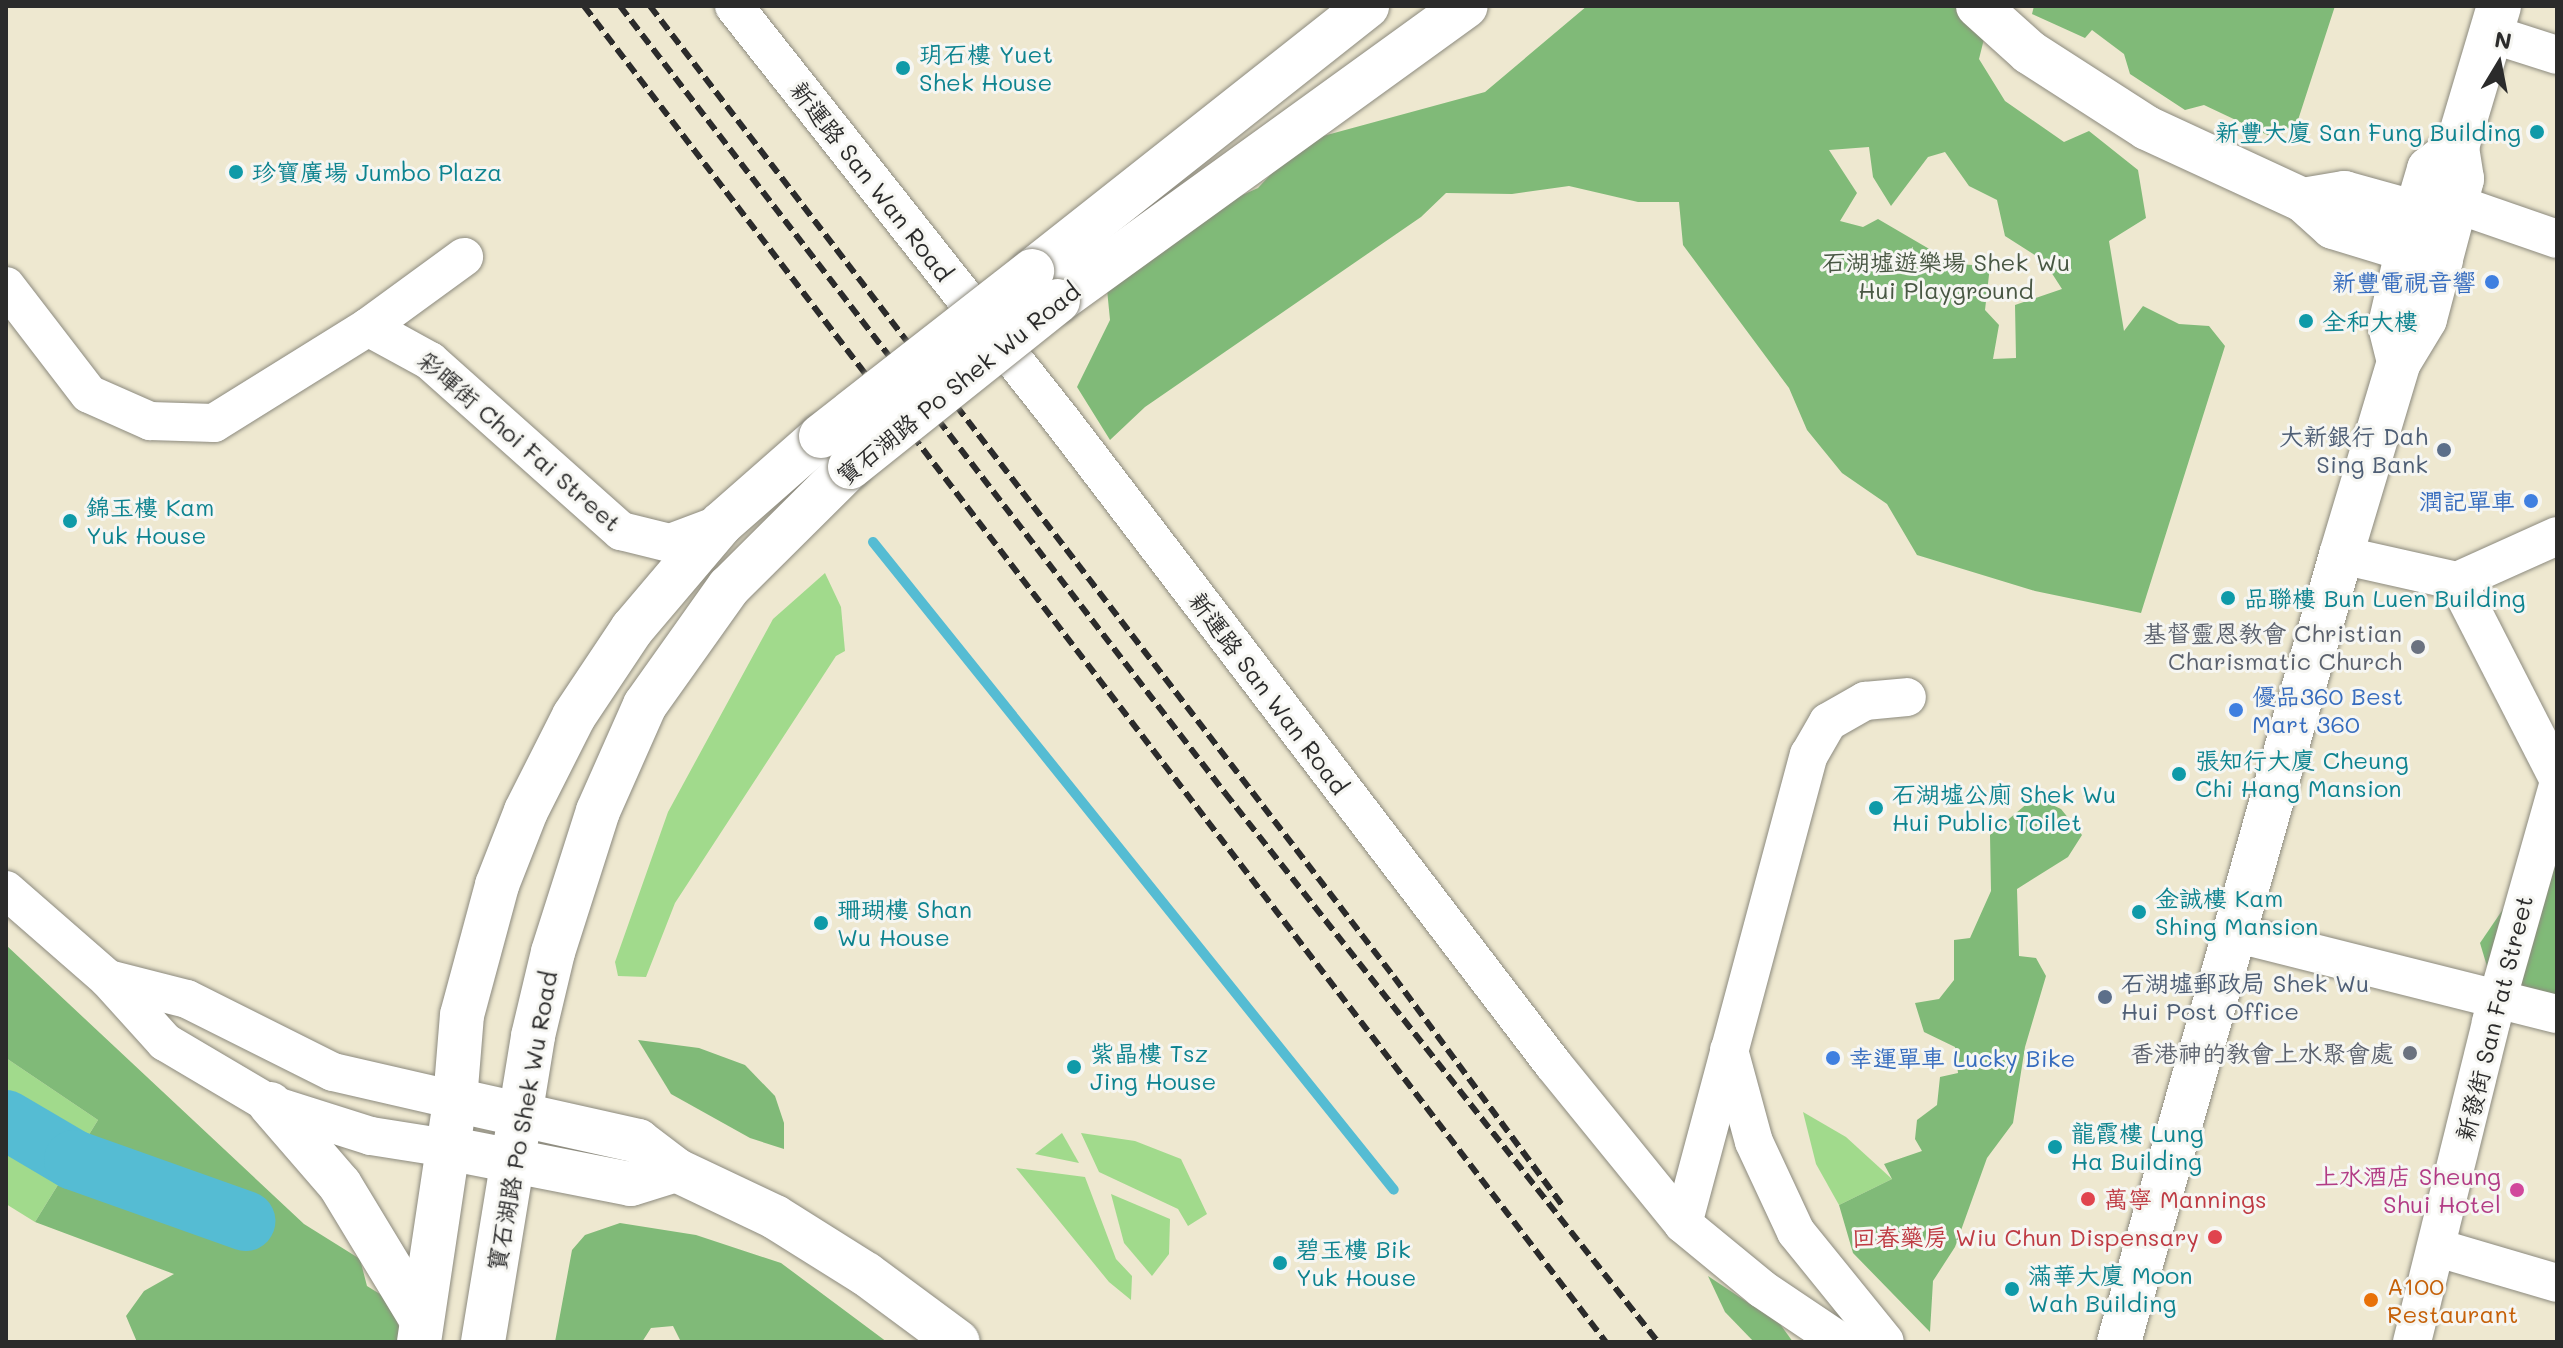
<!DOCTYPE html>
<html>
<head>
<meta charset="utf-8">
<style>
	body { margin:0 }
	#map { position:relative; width:2563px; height:1348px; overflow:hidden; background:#eee8d0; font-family:Mali,"LXGW WenKai TC",sans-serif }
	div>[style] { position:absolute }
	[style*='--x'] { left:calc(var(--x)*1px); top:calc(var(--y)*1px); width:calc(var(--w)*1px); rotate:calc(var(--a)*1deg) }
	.green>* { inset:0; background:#a1da8c }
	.forest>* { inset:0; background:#80ba78 }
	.stream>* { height:10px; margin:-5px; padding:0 5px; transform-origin:5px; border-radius:5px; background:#55bcd3 }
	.river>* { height:60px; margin:-30px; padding:0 30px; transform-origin:30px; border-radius:30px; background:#55bcd3 }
	.roads { filter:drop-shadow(0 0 2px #8c8a7e) drop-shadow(0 0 2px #8c8a7e) }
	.minor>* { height:38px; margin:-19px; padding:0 19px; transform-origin:19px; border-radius:19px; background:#fff }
	.tertiary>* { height:44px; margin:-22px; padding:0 22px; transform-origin:22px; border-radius:22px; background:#fff }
	.secondary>* { height:44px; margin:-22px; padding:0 22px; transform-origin:22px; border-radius:22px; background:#fff }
	.primary>* { height:44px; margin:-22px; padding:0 22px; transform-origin:22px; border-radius:22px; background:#fff }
	.rail>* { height:6px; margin-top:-3px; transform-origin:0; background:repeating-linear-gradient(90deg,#2b2b2b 0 12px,transparent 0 18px) }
	.bridges { filter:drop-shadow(0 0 2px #8c8a7e) drop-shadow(0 0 2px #8c8a7e) }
	.primary-bridge>* { height:44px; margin:-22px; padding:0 22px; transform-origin:22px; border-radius:22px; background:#fff }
	.dots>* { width:22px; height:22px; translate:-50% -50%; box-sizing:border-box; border:4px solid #f6f6f2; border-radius:50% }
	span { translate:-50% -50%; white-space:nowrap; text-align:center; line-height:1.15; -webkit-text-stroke:6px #f6f6f2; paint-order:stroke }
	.culture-label { font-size:24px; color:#0d838f }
	.left { translate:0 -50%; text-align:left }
	.right { translate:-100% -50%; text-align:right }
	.street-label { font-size:24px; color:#2b2b2b }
	.park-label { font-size:24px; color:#485743 }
	.shop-label { font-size:24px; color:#366cbe }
	.service-label { font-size:24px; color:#4e5e75 }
	.worship-label { font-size:24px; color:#5b616d }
	.hotel-label { font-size:24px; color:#b23c85 }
	.health-label { font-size:24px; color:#be3a42 }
	.food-label { font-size:24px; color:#c56008 }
	.frame { position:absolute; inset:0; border:8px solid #2b2b2b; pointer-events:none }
	.north { position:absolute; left:2459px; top:24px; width:80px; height:80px; -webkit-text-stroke:6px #f6f6f2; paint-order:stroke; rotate:10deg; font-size:22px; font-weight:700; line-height:32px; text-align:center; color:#2b2b2b }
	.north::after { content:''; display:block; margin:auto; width:28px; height:36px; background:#2b2b2b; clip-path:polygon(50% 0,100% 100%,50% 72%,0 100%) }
</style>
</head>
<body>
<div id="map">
	<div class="green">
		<i style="clip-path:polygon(825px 573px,841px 607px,845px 651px,836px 656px,675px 903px,646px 977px,618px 976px,615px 962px,668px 812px,773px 619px)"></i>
		<i style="clip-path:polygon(6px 1058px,98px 1120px,35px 1222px,6px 1204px)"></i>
		<i style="clip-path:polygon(1803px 1112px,1846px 1137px,1892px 1179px,1839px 1205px,1816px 1164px)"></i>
		<i style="clip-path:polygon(1062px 1133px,1079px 1163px,1035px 1154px)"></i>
		<i style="clip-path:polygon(1081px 1133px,1135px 1141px,1181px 1159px,1207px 1214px,1188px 1226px,1178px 1209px,1099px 1172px)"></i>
		<i style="clip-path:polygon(1016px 1168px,1085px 1177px,1116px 1259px,1132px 1276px,1131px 1300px,1109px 1282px)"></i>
		<i style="clip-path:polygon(1111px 1194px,1170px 1219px,1169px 1254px,1152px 1276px,1124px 1243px)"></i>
	</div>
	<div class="forest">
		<i style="clip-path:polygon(evenodd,1587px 6px,1966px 6px,1987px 27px,1979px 59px,2005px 101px,2064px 142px,2089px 131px,2138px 170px,2146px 218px,2109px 241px,2124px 331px,2143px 306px,2179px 324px,2209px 326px,2225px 346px,2141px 613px,2035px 591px,1917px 555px,1887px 504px,1842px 473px,1807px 430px,1789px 388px,1683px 245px,1679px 202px,1638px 202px,1569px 186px,1512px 194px,1446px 193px,1421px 217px,1145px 407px,1110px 440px,1077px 387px,1110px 320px,1106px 279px,1200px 214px,1258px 188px,1301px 142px,1485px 92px,1587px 6px,1869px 147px,1873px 177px,1891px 206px,1928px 157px,1945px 152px,1969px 186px,1997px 200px,2005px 236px,2044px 261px,2062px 289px,2015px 305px,2016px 358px,1993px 359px,1999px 325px,1985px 310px,1990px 266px,1955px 264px,1878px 219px,1863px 227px,1840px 221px,1857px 193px,1829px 150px,1869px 147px)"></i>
		<i style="clip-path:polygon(2034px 6px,2335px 6px,2298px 120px,2276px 139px,2204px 105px,2185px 110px,2130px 74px,2124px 54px,2092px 30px,2085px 38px,2032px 14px)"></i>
		<i style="clip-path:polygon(2035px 797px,2061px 809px,2082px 835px,2068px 857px,2017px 889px,2019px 956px,2036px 958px,2046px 976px,2025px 1047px,2013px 1123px,1987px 1158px,1955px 1247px,1933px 1281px,1930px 1332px,1853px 1253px,1839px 1205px,1892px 1179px,1884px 1164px,1922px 1151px,1915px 1139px,1917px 1120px,1937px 1105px,1940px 1077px,1958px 1073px,1955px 1047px,1924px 1032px,1915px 1003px,1939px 999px,1954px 980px,1954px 940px,1970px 938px,1991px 891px,1990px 835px)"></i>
		<i style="clip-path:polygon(2557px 830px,2557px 1000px,2489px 973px,2480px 943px)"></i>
		<i style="clip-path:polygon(6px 945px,304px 1224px,360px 1259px,367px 1286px,388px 1299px,405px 1342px,137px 1342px,126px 1316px,144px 1291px,174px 1274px,35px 1222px,98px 1120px,6px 1058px)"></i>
		<i style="clip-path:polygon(638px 1040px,699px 1048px,745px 1065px,775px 1096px,784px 1123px,784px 1149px,750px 1138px,671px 1094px)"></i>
		<i style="clip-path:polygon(620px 1223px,696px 1235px,781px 1263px,887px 1342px,681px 1342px,673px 1326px,651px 1328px,642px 1342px,555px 1342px,572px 1250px,585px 1235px)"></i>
		<i style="clip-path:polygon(1708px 1276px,1780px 1324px,1793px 1342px,1754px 1342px,1725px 1312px)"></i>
	</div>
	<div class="stream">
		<i style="--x:873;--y:542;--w:831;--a:51.2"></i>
	</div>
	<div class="river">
		<i style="--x:6;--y:1120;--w:79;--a:30.5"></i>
		<i style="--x:74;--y:1160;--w:182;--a:19.6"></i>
	</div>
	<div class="roads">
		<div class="minor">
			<i style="--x:734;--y:6;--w:530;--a:51.66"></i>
			<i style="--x:1063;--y:422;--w:808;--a:52.65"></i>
			<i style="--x:1553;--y:1064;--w:206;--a:50.9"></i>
			<i style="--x:1683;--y:1224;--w:102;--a:39.4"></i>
			<i style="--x:1762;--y:1289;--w:95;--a:33.9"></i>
			<i style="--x:2491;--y:34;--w:69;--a:17.7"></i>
			<i style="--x:2456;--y:204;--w:107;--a:19.1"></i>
			<i style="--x:6;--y:286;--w:136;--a:52.5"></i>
			<i style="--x:89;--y:394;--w:67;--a:23.9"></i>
			<i style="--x:150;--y:421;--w:64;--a:1.8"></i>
			<i style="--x:214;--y:423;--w:181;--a:-31.9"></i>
			<i style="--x:368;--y:327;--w:119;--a:-36.1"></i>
			<i style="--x:368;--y:327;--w:71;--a:28.7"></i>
			<i style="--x:430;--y:361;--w:256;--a:41.7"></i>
			<i style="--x:621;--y:531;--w:50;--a:13.8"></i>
			<i style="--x:670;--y:543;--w:54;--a:-20.4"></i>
			<i style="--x:2341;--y:555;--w:119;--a:12.6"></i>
			<i style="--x:2457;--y:581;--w:110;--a:-24.2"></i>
			<i style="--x:2457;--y:581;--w:219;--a:62.9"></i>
			<i style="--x:6;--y:890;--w:135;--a:41.1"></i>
			<i style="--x:108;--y:979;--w:85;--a:47.9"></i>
			<i style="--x:165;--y:1042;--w:122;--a:30.6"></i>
			<i style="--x:270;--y:1104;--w:106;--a:17.6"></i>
			<i style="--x:371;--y:1136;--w:77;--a:9"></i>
			<i style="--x:2234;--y:933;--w:333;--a:14.1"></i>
			<i style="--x:108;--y:979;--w:81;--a:14.2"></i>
			<i style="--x:187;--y:999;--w:163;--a:26.6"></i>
			<i style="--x:333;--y:1072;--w:125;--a:12.9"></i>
			<i style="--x:1729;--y:1050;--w:95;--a:74.8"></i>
			<i style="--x:1754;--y:1142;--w:99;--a:65"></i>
			<i style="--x:1796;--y:1232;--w:141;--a:51"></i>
			<i style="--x:1683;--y:1224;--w:486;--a:-75"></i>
			<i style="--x:1809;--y:755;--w:38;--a:-60"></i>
			<i style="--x:1828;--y:722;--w:43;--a:-29.6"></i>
			<i style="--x:1865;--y:701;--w:42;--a:-5.4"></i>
			<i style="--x:2438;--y:1248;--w:124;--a:16.4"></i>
			<i style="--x:2412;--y:1342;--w:330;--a:-76.1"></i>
			<i style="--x:2491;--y:1022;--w:243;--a:-74.2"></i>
		</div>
		<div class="tertiary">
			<i style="--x:1978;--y:6;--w:69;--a:42"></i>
			<i style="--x:2029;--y:52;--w:140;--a:32.8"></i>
			<i style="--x:2147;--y:128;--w:172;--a:24.8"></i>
			<i style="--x:2303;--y:200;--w:40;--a:42"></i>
			<i style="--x:2333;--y:227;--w:113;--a:17"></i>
			<i style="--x:2303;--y:200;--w:42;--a:-9.7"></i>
			<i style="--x:2344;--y:193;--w:105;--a:15.5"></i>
			<i style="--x:2399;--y:362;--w:38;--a:-104"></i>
			<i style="--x:2390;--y:325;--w:115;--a:-76.9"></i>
			<i style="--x:2416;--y:213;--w:46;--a:-73.5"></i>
			<i style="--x:2429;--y:169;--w:36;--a:-38"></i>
			<i style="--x:2119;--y:1342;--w:818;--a:-74.25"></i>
			<i style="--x:2341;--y:555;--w:202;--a:-73.3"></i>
			<i style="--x:2399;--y:362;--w:50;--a:-58.8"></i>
			<i style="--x:2425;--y:319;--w:145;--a:-75.2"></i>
			<i style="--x:2462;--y:179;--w:32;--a:-99"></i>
			<i style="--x:2457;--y:147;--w:147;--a:-73.4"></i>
		</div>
		<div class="secondary">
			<i style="--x:455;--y:1100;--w:188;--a:12.6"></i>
			<i style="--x:638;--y:1141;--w:48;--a:37.3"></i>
			<i style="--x:676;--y:1170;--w:110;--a:25.4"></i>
			<i style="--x:775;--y:1217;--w:107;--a:32.1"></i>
			<i style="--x:866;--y:1274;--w:114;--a:36.5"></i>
			<i style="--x:447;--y:1148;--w:187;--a:11.1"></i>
			<i style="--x:631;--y:1184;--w:47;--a:-17.3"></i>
		</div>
		<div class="primary">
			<i style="--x:1032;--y:271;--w:427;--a:-38.3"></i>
			<i style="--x:1058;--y:301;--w:503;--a:-35.87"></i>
			<i style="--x:270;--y:1104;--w:107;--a:49.2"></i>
			<i style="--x:340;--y:1185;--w:157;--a:58.8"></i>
			<i style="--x:419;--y:1342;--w:245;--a:-81.5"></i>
			<i style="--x:455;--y:1100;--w:85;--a:-85.3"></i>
			<i style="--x:462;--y:1015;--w:135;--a:-74.9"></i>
			<i style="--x:497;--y:885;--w:79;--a:-68.6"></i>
			<i style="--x:526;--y:811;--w:106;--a:-63.2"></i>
			<i style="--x:574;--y:716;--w:105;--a:-56.3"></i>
			<i style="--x:632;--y:629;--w:138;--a:-49.7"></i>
			<i style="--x:721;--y:524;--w:133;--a:-41.3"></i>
			<i style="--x:483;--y:1342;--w:310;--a:-80.7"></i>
			<i style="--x:533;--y:1036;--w:86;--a:-76.6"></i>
			<i style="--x:553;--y:952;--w:148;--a:-72.3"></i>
			<i style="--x:598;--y:811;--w:116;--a:-66.1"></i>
			<i style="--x:645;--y:705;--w:145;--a:-54.6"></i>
			<i style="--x:729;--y:587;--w:170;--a:-44.8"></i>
		</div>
	</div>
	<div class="rail">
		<i style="--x:584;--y:6;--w:1682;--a:52.59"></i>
		<i style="--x:620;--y:6;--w:993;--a:52.45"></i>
		<i style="--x:1225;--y:793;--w:699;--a:51.74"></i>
		<i style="--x:650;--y:6;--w:1223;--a:52.54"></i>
		<i style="--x:1394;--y:977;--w:285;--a:53.6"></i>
	</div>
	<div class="bridges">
		<div class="primary-bridge">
			<i style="--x:821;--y:436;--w:268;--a:-38"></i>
			<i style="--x:850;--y:467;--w:266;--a:-38.6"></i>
		</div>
	</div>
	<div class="dots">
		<i style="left:903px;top:68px;background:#0f9aa8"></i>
		<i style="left:2537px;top:132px;background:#0f9aa8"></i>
		<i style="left:236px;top:172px;background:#0f9aa8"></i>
		<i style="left:2492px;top:282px;background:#3f7fe0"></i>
		<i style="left:2306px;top:321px;background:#0f9aa8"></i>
		<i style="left:2444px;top:450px;background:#5c6f8a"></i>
		<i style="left:2531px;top:501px;background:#3f7fe0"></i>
		<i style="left:70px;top:521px;background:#0f9aa8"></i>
		<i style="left:2228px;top:598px;background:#0f9aa8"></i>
		<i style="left:2418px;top:647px;background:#6b7280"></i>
		<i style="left:2236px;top:710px;background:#3f7fe0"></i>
		<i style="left:2179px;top:774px;background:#0f9aa8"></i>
		<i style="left:1876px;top:808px;background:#0f9aa8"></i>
		<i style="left:2139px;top:912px;background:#0f9aa8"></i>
		<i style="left:821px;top:923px;background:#0f9aa8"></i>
		<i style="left:2105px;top:997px;background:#5c6f8a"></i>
		<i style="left:2410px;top:1053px;background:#6b7280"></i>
		<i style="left:1833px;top:1058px;background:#3f7fe0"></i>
		<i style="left:1074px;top:1067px;background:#0f9aa8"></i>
		<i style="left:2055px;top:1147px;background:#0f9aa8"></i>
		<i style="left:2517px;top:1190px;background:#d1479c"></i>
		<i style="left:2088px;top:1199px;background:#e0444e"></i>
		<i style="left:2215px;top:1237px;background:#e0444e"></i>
		<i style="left:1280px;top:1263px;background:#0f9aa8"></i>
		<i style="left:2012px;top:1289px;background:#0f9aa8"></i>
		<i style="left:2371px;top:1300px;background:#e8710a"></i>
	</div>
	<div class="culture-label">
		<span class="left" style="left:919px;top:68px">玥石樓 Yuet<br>Shek House</span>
		<span class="right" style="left:2521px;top:132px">新豐大廈 San Fung Building</span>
		<span class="left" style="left:252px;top:172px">珍寶廣場 Jumbo Plaza</span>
		<span class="left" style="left:2322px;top:321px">全和大樓</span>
		<span class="left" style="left:86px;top:521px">錦玉樓 Kam<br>Yuk House</span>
		<span class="left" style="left:2244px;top:598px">品聯樓 Bun Luen Building</span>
		<span class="left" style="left:2195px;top:774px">張知行大廈 Cheung<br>Chi Hang Mansion</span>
		<span class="left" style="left:1892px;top:808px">石湖墟公廁 Shek Wu<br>Hui Public Toilet</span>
		<span class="left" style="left:2155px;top:912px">金誠樓 Kam<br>Shing Mansion</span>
		<span class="left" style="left:837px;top:923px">珊瑚樓 Shan<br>Wu House</span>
		<span class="left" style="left:1090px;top:1067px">紫晶樓 Tsz<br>Jing House</span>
		<span class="left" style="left:2071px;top:1147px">龍霞樓 Lung<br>Ha Building</span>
		<span class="left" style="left:1296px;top:1263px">碧玉樓 Bik<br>Yuk House</span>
		<span class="left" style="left:2028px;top:1289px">滿華大廈 Moon<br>Wah Building</span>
	</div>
	<div class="street-label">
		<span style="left:872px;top:181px;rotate:52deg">新運路 San Wan Road</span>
		<span style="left:958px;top:383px;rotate:-39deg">寶石湖路 Po Shek Wu Road</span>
		<span style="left:520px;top:441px;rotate:41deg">彩暉街 Choi Fai Street</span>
		<span style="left:1269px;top:693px;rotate:53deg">新運路 San Wan Road</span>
		<span style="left:2494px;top:1018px;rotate:-76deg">新發街 San Fat Street</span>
		<span style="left:522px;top:1121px;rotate:-80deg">寶石湖路 Po Shek Wu Road</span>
	</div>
	<div class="park-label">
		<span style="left:1946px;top:276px">石湖墟遊樂場 Shek Wu<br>Hui Playground</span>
	</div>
	<div class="shop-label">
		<span class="right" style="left:2476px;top:282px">新豐電視音響</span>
		<span class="right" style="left:2515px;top:501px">潤記單車</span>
		<span class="left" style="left:2252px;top:710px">優品360 Best<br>Mart 360</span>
		<span class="left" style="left:1849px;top:1058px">幸運單車 Lucky Bike</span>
	</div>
	<div class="service-label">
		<span class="right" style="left:2428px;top:450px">大新銀行 Dah<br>Sing Bank</span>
		<span class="left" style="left:2121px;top:997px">石湖墟郵政局 Shek Wu<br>Hui Post Office</span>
	</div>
	<div class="worship-label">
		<span class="right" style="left:2402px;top:647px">基督靈恩教會 Christian<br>Charismatic Church</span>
		<span class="right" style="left:2394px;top:1053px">香港神的教會上水聚會處</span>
	</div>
	<div class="hotel-label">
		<span class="right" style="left:2501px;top:1190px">上水酒店 Sheung<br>Shui Hotel</span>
	</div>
	<div class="health-label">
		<span class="left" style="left:2104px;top:1199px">萬寧 Mannings</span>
		<span class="right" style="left:2199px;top:1237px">回春藥房 Wiu Chun Dispensary</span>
	</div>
	<div class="food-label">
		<span class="left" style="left:2387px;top:1300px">A100<br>Restaurant</span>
	</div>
	<div class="frame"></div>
	<div class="north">N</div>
</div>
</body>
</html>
